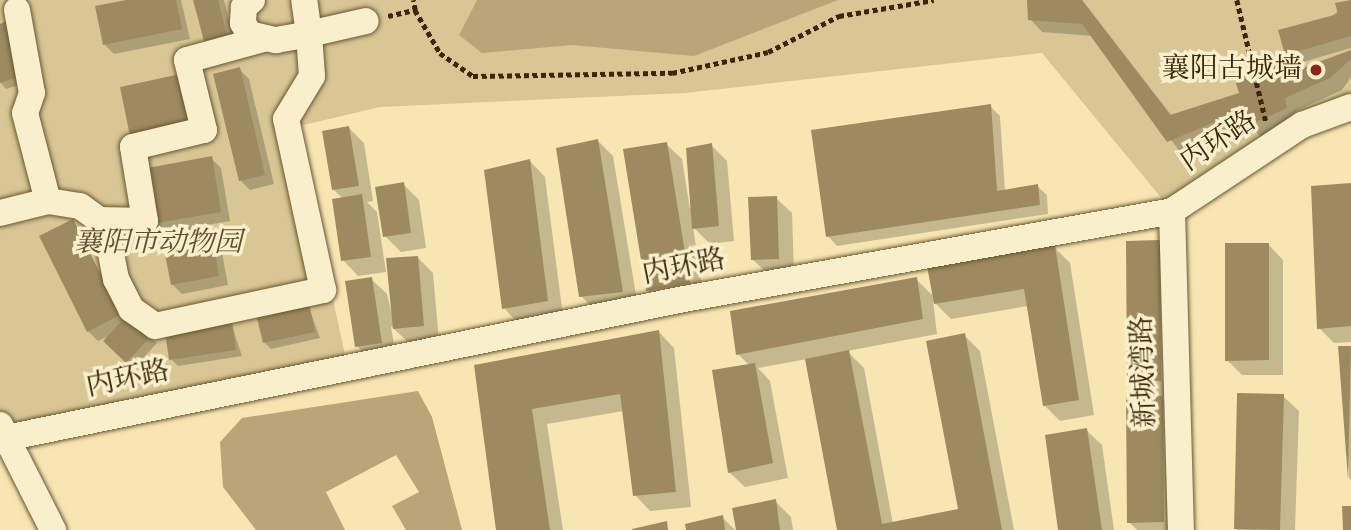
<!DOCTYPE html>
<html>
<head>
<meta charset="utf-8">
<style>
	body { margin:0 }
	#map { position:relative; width:1351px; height:530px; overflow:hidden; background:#f8e6b2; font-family:Vollkorn,"Noto Serif SC",serif }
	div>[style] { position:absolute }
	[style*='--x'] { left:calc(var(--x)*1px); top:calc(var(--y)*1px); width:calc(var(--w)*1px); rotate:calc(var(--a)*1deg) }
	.green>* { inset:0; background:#d8c695 }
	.water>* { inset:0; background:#b8a578 }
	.shadow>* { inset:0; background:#0003 }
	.building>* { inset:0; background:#9d8a60 }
	.path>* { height:4.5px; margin-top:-2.25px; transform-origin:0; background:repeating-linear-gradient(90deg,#3b2707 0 5px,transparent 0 8.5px) }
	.roads { filter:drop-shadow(0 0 2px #6a5732) drop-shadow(0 0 2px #6a5732) }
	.minor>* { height:26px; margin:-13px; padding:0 13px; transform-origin:13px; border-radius:13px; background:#faefcd }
	.dots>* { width:19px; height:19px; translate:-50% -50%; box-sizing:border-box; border:4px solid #faefcd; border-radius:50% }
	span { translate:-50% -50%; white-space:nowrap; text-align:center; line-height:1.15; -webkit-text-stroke:7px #faefcd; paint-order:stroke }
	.poi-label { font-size:28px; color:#3b2707 }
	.right { translate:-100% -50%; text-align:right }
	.street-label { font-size:28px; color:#3b2707 }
	.park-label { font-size:28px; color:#624f2a; font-style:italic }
</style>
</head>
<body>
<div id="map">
	<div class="green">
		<i style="clip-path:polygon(0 0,1351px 0,1351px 107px,1172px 211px,1042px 53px,685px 93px,380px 107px,295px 127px,348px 368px,6px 438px,0 425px)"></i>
	</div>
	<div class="water">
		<i style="clip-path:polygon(477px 0,838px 0,694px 56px,572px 45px,482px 53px,459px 35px)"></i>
		<i style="clip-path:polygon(418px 391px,432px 417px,462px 530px,406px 530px,392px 506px,419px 492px,396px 455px,326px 492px,345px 530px,256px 530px,223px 487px,220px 442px,242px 418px)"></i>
	</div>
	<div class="shadow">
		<i style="clip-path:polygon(135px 0,181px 0,190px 39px,114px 54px,104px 44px)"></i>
		<i style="clip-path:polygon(195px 0,224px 0,235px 44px,215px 50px,206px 40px)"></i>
		<i style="clip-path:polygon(1029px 0,1082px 0,1172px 116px,1241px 94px,1275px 66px,1285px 76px,1351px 52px,1351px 77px,1342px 90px,1296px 111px,1298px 121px,1261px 137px,1248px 124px,1181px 153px,1092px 36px,1042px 32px,1030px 19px)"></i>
		<i style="clip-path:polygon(1351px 0,1351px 48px,1296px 64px,1287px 54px)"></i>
		<i style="clip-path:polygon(0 25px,29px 82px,6px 89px,0 82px)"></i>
		<i style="clip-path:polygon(239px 69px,249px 79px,274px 184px,250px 190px,240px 180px)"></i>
		<i style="clip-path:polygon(990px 106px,1000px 116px,1005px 191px,1037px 186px,1047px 195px,1048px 214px,837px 246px,828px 236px)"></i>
		<i style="clip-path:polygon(349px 128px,364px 143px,373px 201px,367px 202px,377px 212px,386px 272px,358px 276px,343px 260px,343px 199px,333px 189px)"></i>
		<i style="clip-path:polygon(598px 141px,613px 156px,638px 307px,596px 311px,581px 296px)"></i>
		<i style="clip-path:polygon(666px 144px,682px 159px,690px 209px,711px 145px,727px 161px,734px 241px,710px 244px,693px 227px,704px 299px,663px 306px,647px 290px)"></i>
		<i style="clip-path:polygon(211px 158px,221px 168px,230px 221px,207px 225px,219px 237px,228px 285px,182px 294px,172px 284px,163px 233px,153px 223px)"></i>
		<i style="clip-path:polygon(530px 161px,545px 177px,563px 316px,519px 324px,504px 308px)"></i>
		<i style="clip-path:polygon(403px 184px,419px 200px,426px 248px,401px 252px,385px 236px)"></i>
		<i style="clip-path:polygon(1351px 185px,1351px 342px,1334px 343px,1319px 328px)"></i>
		<i style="clip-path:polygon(776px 198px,792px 213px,794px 274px,768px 274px,752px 259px)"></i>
		<i style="clip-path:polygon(72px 221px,126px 319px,157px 343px,134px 368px,105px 341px,112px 334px,98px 341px,88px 331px)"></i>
		<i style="clip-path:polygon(1128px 242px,1175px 258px,1175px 396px,1160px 396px,1177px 414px,1179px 530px,1137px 530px,1129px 522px,1146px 398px,1128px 380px)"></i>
		<i style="clip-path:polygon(1268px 244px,1283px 260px,1283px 375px,1242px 375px,1227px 360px)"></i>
		<i style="clip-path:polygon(1054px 247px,1070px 263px,1094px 415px,1060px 421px,1044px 405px,1028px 306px,951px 319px,933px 301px,937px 334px,847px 351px,864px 368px,893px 524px,960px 511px,964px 335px,980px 351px,1014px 530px,839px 530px,807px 359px,758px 368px,770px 381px,788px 478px,745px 487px,729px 472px,750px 366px,738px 354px,916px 279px,934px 297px)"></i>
		<i style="clip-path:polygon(417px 257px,433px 273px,439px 341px,410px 344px,391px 326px,396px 358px,372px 362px,357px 346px,371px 279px,387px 294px,393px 319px)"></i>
		<i style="clip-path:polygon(308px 305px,320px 338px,271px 349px,264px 342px)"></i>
		<i style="clip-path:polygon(231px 323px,242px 356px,178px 366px,171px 359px)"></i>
		<i style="clip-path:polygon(659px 332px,674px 348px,691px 507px,650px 511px,635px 495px,624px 411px,547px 424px,563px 530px,498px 530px,476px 366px)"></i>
		<i style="clip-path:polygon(1340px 348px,1351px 348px,1351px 480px,1349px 478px)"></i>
		<i style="clip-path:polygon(1283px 396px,1299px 411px,1295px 530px,1237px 530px)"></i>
		<i style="clip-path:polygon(1086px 430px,1102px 445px,1114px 530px,1059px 530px)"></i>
		<i style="clip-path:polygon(775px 501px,791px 517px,793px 530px,737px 530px)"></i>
		<i style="clip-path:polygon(722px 517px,735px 530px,688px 530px)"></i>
	</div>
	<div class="building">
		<i style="clip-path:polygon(126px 0,176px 0,182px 29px,103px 45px,95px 6px)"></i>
		<i style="clip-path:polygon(193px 0,218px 0,227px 35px,204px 41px)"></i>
		<i style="clip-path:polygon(1027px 0,1082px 0,1170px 115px,1239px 93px,1234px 78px,1276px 64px,1278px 77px,1351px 50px,1351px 59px,1330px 78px,1285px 98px,1287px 108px,1247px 126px,1243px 110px,1167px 142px,1082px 24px,1028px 20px)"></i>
		<i style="clip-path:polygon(1351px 0,1351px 36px,1285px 55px,1278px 30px,1338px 14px,1335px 3px)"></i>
		<i style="clip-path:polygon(7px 21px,24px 75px,0 83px,0 24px)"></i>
		<i style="clip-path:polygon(240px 67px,265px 175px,239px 181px,213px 74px)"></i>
		<i style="clip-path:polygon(185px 73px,196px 121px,130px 136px,120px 87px)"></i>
		<i style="clip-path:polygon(991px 104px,997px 191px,1038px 184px,1040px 205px,826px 237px,811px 130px)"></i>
		<i style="clip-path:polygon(349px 126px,359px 186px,332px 190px,322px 131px)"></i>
		<i style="clip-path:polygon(598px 139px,623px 292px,579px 297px,556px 148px)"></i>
		<i style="clip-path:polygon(667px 142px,690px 283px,646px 291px,623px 149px)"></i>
		<i style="clip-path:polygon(712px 143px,719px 226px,692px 229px,686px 148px)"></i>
		<i style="clip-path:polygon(212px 156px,221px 212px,151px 224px,142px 169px)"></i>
		<i style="clip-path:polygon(530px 159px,548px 301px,502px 309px,484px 170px)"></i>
		<i style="clip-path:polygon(404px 182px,411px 233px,383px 237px,375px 187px)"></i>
		<i style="clip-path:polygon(1351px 183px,1351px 326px,1317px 329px,1311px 186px)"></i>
		<i style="clip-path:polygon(362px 194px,371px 257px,341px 261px,332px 199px)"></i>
		<i style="clip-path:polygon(777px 196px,779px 259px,751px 260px,748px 197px)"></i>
		<i style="clip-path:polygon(73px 219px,120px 315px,87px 332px,39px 236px)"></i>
		<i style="clip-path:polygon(210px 225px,219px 276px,171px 285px,161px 234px)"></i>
		<i style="clip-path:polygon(1160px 240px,1161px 381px,1127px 381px,1126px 241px)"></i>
		<i style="clip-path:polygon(1225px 243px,1269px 243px,1269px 360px,1225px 361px)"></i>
		<i style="clip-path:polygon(1055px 245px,1079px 400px,1043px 406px,1024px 289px,934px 304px,927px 266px)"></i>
		<i style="clip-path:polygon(418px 256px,424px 326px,393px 329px,386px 258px)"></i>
		<i style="clip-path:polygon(372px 277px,382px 343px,355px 347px,345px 281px)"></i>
		<i style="clip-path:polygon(917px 277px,923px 319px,736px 355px,730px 311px)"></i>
		<i style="clip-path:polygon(309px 303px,315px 332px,263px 343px,256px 314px)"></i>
		<i style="clip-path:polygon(128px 314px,151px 336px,126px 363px,103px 341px)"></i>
		<i style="clip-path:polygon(232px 321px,236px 350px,169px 360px,165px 331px)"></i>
		<i style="clip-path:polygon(659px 330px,676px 492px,633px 496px,620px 394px,532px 409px,550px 530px,496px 530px,474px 365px)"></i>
		<i style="clip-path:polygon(965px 333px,1002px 530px,837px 530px,805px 359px,849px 350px,882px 524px,958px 509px,926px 341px)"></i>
		<i style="clip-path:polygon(1338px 346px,1351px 346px,1348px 479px)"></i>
		<i style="clip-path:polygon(755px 363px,773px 463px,728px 473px,712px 370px)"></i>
		<i style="clip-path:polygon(1237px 393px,1284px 394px,1280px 530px,1234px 529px)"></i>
		<i style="clip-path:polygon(1163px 396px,1164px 522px,1127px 523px,1126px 397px)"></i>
		<i style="clip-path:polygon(1087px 428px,1102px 530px,1058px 530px,1045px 435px)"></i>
		<i style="clip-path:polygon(776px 499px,780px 530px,736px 530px,732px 508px)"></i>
		<i style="clip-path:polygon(1342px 506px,1351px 506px,1351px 530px,1343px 530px)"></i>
		<i style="clip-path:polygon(723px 515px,725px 530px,686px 530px,685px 524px)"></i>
		<i style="clip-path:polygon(667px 521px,668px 530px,632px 530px,632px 529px)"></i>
	</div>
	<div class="path">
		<i style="--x:1237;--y:0;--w:125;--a:76.6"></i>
		<i style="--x:415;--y:10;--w:50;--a:59.8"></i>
		<i style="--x:440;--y:53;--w:40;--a:34.9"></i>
		<i style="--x:473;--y:76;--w:199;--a:-0.9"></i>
		<i style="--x:672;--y:73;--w:98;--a:-12.3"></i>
		<i style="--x:768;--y:52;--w:80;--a:-26.9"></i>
		<i style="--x:839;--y:16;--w:96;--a:-9.6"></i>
		<i style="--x:388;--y:16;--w:28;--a:-13"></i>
		<i style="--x:415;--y:10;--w:10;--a:-101"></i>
	</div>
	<div class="roads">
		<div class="minor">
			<i style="--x:252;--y:0;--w:11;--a:139"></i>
			<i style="--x:244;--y:7;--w:16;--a:94"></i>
			<i style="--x:243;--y:23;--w:13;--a:61"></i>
			<i style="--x:249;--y:34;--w:28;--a:13"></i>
			<i style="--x:276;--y:40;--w:34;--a:-10"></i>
			<i style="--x:309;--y:34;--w:34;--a:-98"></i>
			<i style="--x:17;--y:10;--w:84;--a:79.8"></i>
			<i style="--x:32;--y:93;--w:21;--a:109"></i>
			<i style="--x:25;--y:113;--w:91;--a:75.4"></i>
			<i style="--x:1172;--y:211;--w:319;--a:88.4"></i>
			<i style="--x:0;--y:213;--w:49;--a:-14"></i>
			<i style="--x:48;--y:201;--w:32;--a:9"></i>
			<i style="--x:80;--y:206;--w:24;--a:36"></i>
			<i style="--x:99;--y:220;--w:20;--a:63"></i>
			<i style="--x:108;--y:238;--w:42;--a:79"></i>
			<i style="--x:116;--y:279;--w:34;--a:63"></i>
			<i style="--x:131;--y:309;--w:29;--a:35"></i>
			<i style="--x:155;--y:326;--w:172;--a:-12.1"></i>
			<i style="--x:323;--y:290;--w:175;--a:-102.2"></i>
			<i style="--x:286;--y:119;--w:50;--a:-58.8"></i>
			<i style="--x:312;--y:76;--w:42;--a:-94.1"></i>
			<i style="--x:309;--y:34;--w:58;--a:-12.8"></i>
			<i style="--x:99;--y:220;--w:46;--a:1.2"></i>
			<i style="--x:145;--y:221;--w:75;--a:-99.2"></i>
			<i style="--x:133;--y:147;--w:73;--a:-13.5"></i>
			<i style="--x:204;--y:130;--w:72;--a:-103.7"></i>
			<i style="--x:187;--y:60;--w:79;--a:-15.4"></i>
			<i style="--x:0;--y:425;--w:118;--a:63.2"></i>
			<i style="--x:6;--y:438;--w:692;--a:-11.59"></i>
			<i style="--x:684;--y:299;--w:496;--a:-10.2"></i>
			<i style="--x:1172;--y:211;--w:156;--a:-33.5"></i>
			<i style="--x:1302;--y:125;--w:52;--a:-20.2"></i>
		</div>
	</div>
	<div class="dots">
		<i style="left:1316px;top:70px;background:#8f2418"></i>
	</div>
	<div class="poi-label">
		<span class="right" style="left:1302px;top:70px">襄阳古城墙</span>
	</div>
	<div class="street-label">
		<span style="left:1219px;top:142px;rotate:-34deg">内环路</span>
		<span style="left:684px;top:268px;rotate:-11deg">内环路</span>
		<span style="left:1145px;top:372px;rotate:-92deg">新城湾路</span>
		<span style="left:128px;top:380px;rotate:-12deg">内环路</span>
	</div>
	<div class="park-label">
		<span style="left:158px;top:244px">襄阳市动物园</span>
	</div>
</div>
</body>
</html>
